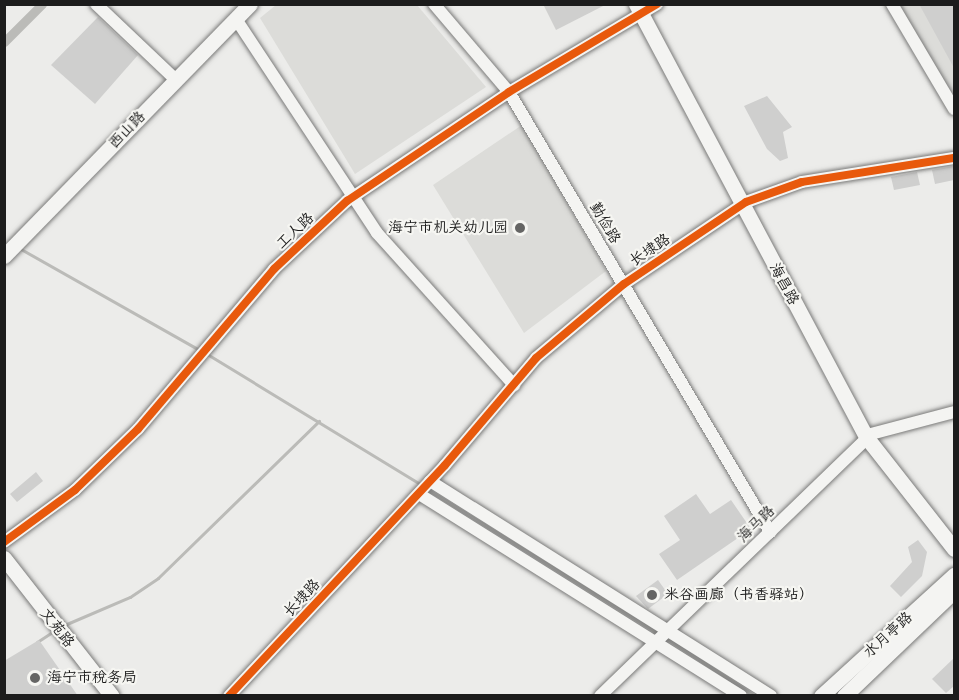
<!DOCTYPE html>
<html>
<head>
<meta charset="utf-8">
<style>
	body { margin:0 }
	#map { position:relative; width:959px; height:700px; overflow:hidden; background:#ececea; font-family:Pangolin,"LXGW WenKai TC",sans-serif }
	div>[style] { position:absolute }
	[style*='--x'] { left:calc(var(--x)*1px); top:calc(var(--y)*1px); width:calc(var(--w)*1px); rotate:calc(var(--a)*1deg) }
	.built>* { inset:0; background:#dcdcd9 }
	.stream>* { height:3px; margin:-1.5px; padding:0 1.5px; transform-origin:1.5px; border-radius:1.5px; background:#bbbbb8 }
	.canal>* { height:9px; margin:-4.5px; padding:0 4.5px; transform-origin:4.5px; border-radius:4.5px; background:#bbbbb8 }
	.building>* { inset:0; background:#cfcfce }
	.roads { filter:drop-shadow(0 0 2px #7a7a79) drop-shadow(0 0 2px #7a7a79) }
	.minor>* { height:12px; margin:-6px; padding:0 6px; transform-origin:6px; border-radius:6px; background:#f4f4f2 }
	.major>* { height:15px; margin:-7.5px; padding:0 7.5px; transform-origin:7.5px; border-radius:7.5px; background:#f4f4f2 }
	.cycleway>* { height:8px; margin:-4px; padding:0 4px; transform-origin:4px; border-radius:4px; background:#e8590c }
	.dots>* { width:16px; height:16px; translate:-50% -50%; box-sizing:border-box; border:3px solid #f6f6f2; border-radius:50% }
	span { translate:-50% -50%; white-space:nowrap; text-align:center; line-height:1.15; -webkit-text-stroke:4.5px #f6f6f2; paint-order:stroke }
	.street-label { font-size:15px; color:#1c1c1c }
	.poi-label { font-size:15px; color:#1c1c1c }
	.right { translate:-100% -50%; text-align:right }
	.left { translate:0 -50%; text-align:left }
	.frame { position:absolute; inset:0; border:6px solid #1c1c1c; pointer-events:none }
</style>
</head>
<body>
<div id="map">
	<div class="built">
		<i style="clip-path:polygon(276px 5px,417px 5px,486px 87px,355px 174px,260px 18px)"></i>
		<i style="clip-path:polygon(899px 5px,954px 5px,954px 105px)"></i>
		<i style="clip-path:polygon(522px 125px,606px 271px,524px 333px,433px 185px)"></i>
	</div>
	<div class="stream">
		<i style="--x:19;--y:248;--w:209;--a:29.5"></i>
		<i style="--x:207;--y:354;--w:252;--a:31.4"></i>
		<i style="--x:427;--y:489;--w:276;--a:32"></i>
		<i style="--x:62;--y:626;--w:74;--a:-23.1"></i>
		<i style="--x:130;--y:597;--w:34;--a:-34"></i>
		<i style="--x:158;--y:578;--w:225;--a:-44.3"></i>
		<i style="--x:666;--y:638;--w:106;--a:33.1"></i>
		<i style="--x:37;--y:642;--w:20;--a:-33"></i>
	</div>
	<div class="canal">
		<i style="--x:4;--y:42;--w:54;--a:-45"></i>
	</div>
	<div class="building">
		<i style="clip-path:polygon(543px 4px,607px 4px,556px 30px)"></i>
		<i style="clip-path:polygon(919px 4px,954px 4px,954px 68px)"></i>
		<i style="clip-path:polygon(98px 17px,138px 55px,95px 104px,51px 65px)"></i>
		<i style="clip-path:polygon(767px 96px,792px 127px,783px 132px,788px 158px,780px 161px,767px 149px,744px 106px)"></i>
		<i style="clip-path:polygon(954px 166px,954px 180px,935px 184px,932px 170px)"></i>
		<i style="clip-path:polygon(917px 172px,920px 185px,894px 190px,891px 177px)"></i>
		<i style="clip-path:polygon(36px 472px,43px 481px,17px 502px,10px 494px)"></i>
		<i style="clip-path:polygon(696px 494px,710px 514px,731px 500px,751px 529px,677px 580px,659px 554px,680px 540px,664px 516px)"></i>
		<i style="clip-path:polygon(918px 540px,927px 552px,922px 576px,901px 597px,890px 586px,912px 562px,908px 547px)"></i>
		<i style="clip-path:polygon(658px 580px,668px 594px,648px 609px,636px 596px)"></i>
		<i style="clip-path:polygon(39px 640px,78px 696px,4px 696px,4px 661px)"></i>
		<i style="clip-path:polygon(954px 658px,954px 686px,946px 693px,932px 679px)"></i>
	</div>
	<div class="roads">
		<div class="minor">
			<i style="--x:96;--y:4;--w:110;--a:43.5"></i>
			<i style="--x:434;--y:4;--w:116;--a:49.6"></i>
			<i style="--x:509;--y:92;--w:512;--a:59.32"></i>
			<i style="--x:892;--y:4;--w:122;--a:59.4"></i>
			<i style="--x:236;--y:19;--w:256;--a:56.6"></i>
			<i style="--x:377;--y:233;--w:205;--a:48"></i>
			<i style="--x:430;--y:481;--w:403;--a:32.2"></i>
			<i style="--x:419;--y:494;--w:380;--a:32.1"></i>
			<i style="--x:4;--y:542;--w:88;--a:-36.2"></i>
			<i style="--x:75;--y:490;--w:88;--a:-44.1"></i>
			<i style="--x:138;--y:429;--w:210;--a:-49.6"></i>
			<i style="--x:274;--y:269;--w:100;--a:-43"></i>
			<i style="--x:347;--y:201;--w:195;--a:-33.9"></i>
			<i style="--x:509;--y:92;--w:172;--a:-30.7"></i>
			<i style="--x:229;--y:696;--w:316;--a:-46.9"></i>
			<i style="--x:445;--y:465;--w:140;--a:-49.6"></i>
			<i style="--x:536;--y:358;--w:115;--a:-40.1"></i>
			<i style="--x:624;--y:284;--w:147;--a:-33.9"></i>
			<i style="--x:746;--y:202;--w:59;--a:-19.7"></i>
			<i style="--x:802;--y:182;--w:154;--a:-9"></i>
			<i style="--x:600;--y:696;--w:377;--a:-44"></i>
			<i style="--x:871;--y:434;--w:86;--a:-14.8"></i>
		</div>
		<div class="major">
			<i style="--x:636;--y:4;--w:492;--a:62"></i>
			<i style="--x:867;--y:438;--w:141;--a:51.9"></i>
			<i style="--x:4;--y:256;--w:352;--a:-45.7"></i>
			<i style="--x:4;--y:558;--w:175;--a:52"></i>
			<i style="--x:821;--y:696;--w:180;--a:-42.3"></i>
			<i style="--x:844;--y:696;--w:152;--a:-43.7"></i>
		</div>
	</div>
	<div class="cycleway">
		<i style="--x:4;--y:542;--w:88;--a:-36.2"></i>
		<i style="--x:75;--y:490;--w:88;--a:-44.1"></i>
		<i style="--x:138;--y:429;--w:210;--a:-49.6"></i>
		<i style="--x:274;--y:269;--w:100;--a:-43"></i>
		<i style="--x:347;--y:201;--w:195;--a:-33.9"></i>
		<i style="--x:509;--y:92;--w:172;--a:-30.7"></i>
		<i style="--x:229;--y:696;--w:316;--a:-46.9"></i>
		<i style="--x:445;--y:465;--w:140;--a:-49.6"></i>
		<i style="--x:536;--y:358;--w:115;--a:-40.1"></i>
		<i style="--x:624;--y:284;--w:147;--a:-33.9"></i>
		<i style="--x:746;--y:202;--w:59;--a:-19.7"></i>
		<i style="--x:802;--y:182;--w:154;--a:-9"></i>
	</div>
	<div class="dots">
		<i style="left:520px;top:228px;background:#656564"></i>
		<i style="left:652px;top:595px;background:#656564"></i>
		<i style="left:35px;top:678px;background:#656564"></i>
	</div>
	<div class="street-label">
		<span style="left:127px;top:130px;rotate:-46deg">西山路</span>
		<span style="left:605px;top:223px;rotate:59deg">勤俭路</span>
		<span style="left:295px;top:231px;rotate:-43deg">工人路</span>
		<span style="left:650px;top:250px;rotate:-34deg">长埭路</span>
		<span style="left:784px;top:284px;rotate:62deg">海昌路</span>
		<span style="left:756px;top:524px;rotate:-44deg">海马路</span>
		<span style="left:302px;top:598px;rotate:-47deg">长埭路</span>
		<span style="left:57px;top:628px;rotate:52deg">文苑路</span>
		<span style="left:888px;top:635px;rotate:-42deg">水月亭路</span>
	</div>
	<div class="poi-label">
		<span class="right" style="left:508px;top:228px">海宁市机关幼儿园</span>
		<span class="left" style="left:664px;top:595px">米谷画廊（书香驿站）</span>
		<span class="left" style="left:47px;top:678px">海宁市税务局</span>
	</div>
	<div class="frame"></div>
</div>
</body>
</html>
